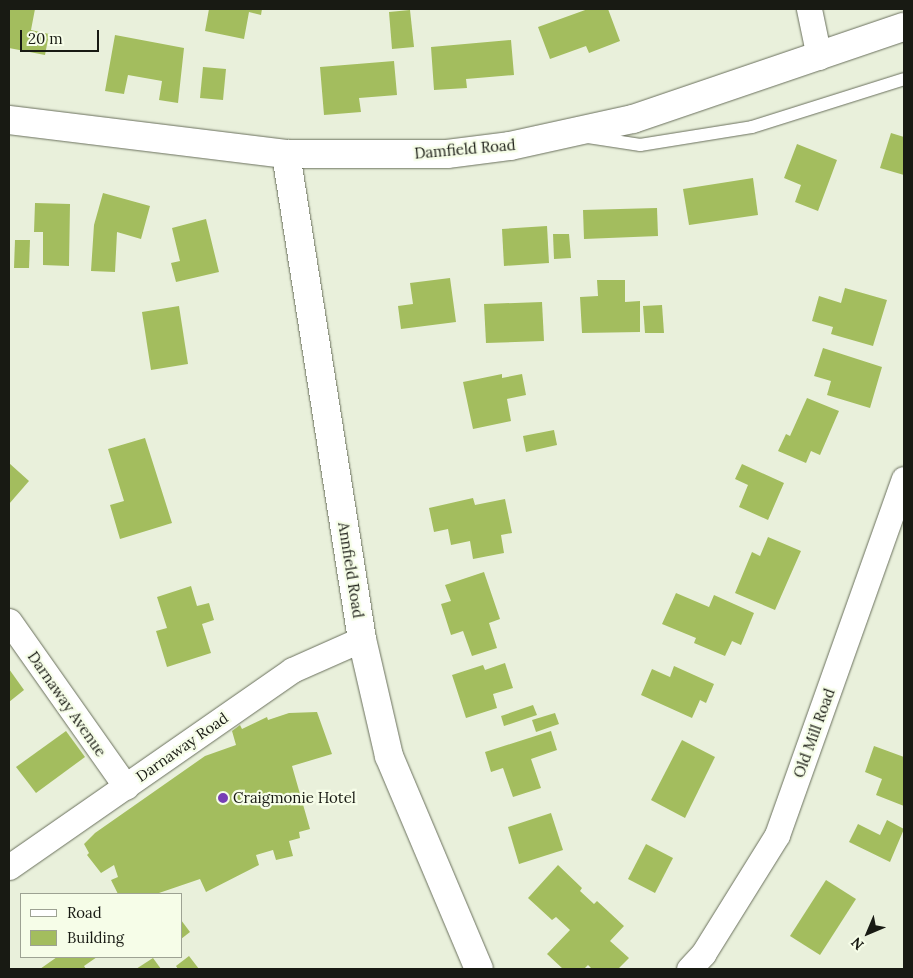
<!DOCTYPE html>
<html>
<head>
<meta charset="utf-8">
<style>
	body { margin:0 }
	#map { position:relative; width:913px; height:978px; overflow:hidden; background:#e9f0db; font-family:Lora,serif }
	div>[style] { position:absolute }
	[style*='--x'] { left:calc(var(--x)*1px); top:calc(var(--y)*1px); width:calc(var(--w)*1px); rotate:calc(var(--a)*1deg) }
	.building>* { inset:0; background:#a3bd5e }
	.roads { filter:drop-shadow(0 0 1px #6a705d) drop-shadow(0 0 1px #6a705d) }
	.lane>* { height:12px; margin:-6px; padding:0 6px; transform-origin:6px; border-radius:6px; background:#fff }
	.street>* { height:25px; margin:-12.5px; padding:0 12.5px; transform-origin:12.5px; border-radius:12.5px; background:#fff }
	.secondary>* { height:28px; margin:-14px; padding:0 14px; transform-origin:14px; border-radius:14px; background:#fff }
	.dots>* { width:14px; height:14px; translate:-50% -50%; box-sizing:border-box; border:2px solid #f6fde8; border-radius:50% }
	span { translate:-50% -50%; white-space:nowrap; text-align:center; line-height:1.15; -webkit-text-stroke:4.5px #f6fde8; paint-order:stroke }
	.street-label { font-size:15px; color:#181a13 }
	.poi-label { font-size:15px; color:#181a13 }
	.left { translate:0 -50%; text-align:left }
	.frame { position:absolute; inset:0; border:10px solid #181a13; pointer-events:none }
	.legend { position:absolute; left:20px; top:893px; width:162px; height:65px; box-sizing:border-box; background:#f6fde8; border:1px solid #9da293; margin:0; padding:6px 9px; list-style:none; font-size:15px; color:#181a13 }
	.legend li { display:flex; align-items:center; gap:10px; height:25px }
	.legend b { width:25px; border:1px solid #9da293 }
	.north { position:absolute; left:843px; top:908px; width:50px; height:50px; -webkit-text-stroke:4px #f6fde8; paint-order:stroke; rotate:225deg; font-size:14px; font-weight:700; line-height:20px; text-align:center; color:#181a13 }
	.north::after { content:''; display:block; margin:auto; width:18px; height:22px; background:#181a13; clip-path:polygon(50% 0,100% 100%,50% 72%,0 100%) }
	.scale { position:absolute; left:20px; top:30px; width:79px; height:22px; box-sizing:border-box; border:2px solid #181a13; border-top:0; padding-left:6px; font-size:15px; line-height:18px; white-space:nowrap; color:#181a13; -webkit-text-stroke:4px #f6fde8; paint-order:stroke }
</style>
</head>
<body>
<div id="map">
	<div class="building">
		<i style="clip-path:polygon(9px 9px,35px 9px,31px 30px,49px 34px,45px 55px,9px 48px)"></i>
		<i style="clip-path:polygon(209px 9px,262px 9px,261px 15px,249px 12px,244px 39px,205px 31px)"></i>
		<i style="clip-path:polygon(588px 9px,608px 9px,620px 41px,589px 53px,586px 46px,550px 59px,538px 27px)"></i>
		<i style="clip-path:polygon(410px 10px,414px 47px,392px 49px,389px 12px)"></i>
		<i style="clip-path:polygon(115px 35px,184px 48px,178px 103px,159px 100px,162px 81px,128px 75px,124px 94px,105px 91px)"></i>
		<i style="clip-path:polygon(511px 40px,514px 75px,466px 79px,467px 88px,434px 90px,431px 47px)"></i>
		<i style="clip-path:polygon(394px 61px,397px 95px,359px 98px,361px 112px,324px 115px,320px 67px)"></i>
		<i style="clip-path:polygon(203px 67px,226px 69px,223px 100px,200px 98px)"></i>
		<i style="clip-path:polygon(891px 133px,904px 137px,904px 175px,880px 168px)"></i>
		<i style="clip-path:polygon(797px 144px,837px 160px,818px 211px,795px 202px,801px 185px,784px 178px)"></i>
		<i style="clip-path:polygon(753px 178px,758px 215px,689px 225px,683px 189px)"></i>
		<i style="clip-path:polygon(103px 193px,150px 206px,141px 239px,117px 232px,115px 272px,91px 271px,94px 225px)"></i>
		<i style="clip-path:polygon(35px 203px,70px 204px,69px 266px,43px 265px,43px 232px,34px 232px)"></i>
		<i style="clip-path:polygon(657px 208px,658px 236px,584px 239px,583px 210px)"></i>
		<i style="clip-path:polygon(206px 219px,219px 272px,176px 282px,171px 263px,180px 261px,172px 228px)"></i>
		<i style="clip-path:polygon(547px 226px,549px 263px,504px 266px,502px 229px)"></i>
		<i style="clip-path:polygon(553px 234px,569px 234px,571px 258px,554px 259px)"></i>
		<i style="clip-path:polygon(15px 240px,30px 240px,29px 268px,14px 268px)"></i>
		<i style="clip-path:polygon(450px 278px,456px 322px,401px 329px,398px 306px,413px 304px,410px 283px)"></i>
		<i style="clip-path:polygon(597px 280px,625px 280px,625px 302px,640px 301px,640px 332px,582px 333px,580px 297px,598px 296px)"></i>
		<i style="clip-path:polygon(845px 288px,887px 300px,873px 346px,831px 334px,833px 327px,812px 321px,819px 296px,841px 303px)"></i>
		<i style="clip-path:polygon(542px 302px,544px 341px,486px 343px,484px 304px)"></i>
		<i style="clip-path:polygon(662px 305px,664px 333px,645px 333px,643px 306px)"></i>
		<i style="clip-path:polygon(179px 306px,188px 364px,151px 370px,142px 312px)"></i>
		<i style="clip-path:polygon(823px 348px,882px 367px,870px 408px,827px 395px,831px 381px,814px 376px)"></i>
		<i style="clip-path:polygon(502px 374px,502px 378px,522px 374px,526px 395px,507px 399px,511px 421px,473px 429px,463px 382px)"></i>
		<i style="clip-path:polygon(807px 398px,839px 411px,820px 455px,811px 451px,806px 463px,778px 451px,786px 434px,790px 436px)"></i>
		<i style="clip-path:polygon(554px 430px,557px 445px,526px 452px,523px 436px)"></i>
		<i style="clip-path:polygon(145px 438px,172px 523px,120px 539px,110px 505px,124px 501px,108px 449px)"></i>
		<i style="clip-path:polygon(9px 463px,29px 481px,9px 504px)"></i>
		<i style="clip-path:polygon(742px 464px,784px 483px,768px 520px,739px 507px,748px 485px,735px 479px)"></i>
		<i style="clip-path:polygon(473px 498px,475px 505px,505px 499px,512px 533px,501px 535px,504px 553px,473px 559px,470px 541px,451px 545px,448px 529px,434px 532px,429px 508px)"></i>
		<i style="clip-path:polygon(768px 537px,801px 551px,775px 610px,735px 593px,752px 552px,760px 556px)"></i>
		<i style="clip-path:polygon(484px 572px,500px 619px,489px 623px,497px 648px,472px 656px,463px 631px,451px 635px,441px 604px,451px 601px,445px 585px)"></i>
		<i style="clip-path:polygon(191px 586px,197px 606px,209px 603px,214px 620px,202px 624px,211px 653px,167px 667px,156px 631px,167px 628px,157px 597px)"></i>
		<i style="clip-path:polygon(676px 593px,709px 607px,714px 595px,754px 613px,741px 645px,732px 641px,725px 656px,694px 643px,696px 638px,662px 624px)"></i>
		<i style="clip-path:polygon(505px 663px,513px 688px,493px 694px,497px 708px,466px 718px,452px 675px,483px 665px,485px 670px)"></i>
		<i style="clip-path:polygon(674px 666px,714px 684px,706px 703px,700px 700px,692px 718px,641px 695px,652px 669px,670px 677px)"></i>
		<i style="clip-path:polygon(9px 669px,24px 690px,9px 702px)"></i>
		<i style="clip-path:polygon(533px 705px,537px 715px,504px 726px,501px 716px)"></i>
		<i style="clip-path:polygon(317px 712px,332px 754px,292px 766px,310px 829px,299px 832px,300px 838px,289px 841px,293px 856px,276px 860px,273px 850px,256px 855px,259px 865px,206px 892px,200px 879px,156px 894px,118px 894px,111px 880px,118px 877px,114px 865px,101px 873px,87px 855px,89px 853px,84px 844px,95px 833px,205px 756px,236px 745px,232px 731px,240px 725px,242px 729px,267px 717px,268px 720px,289px 713px)"></i>
		<i style="clip-path:polygon(555px 713px,559px 724px,536px 732px,532px 720px)"></i>
		<i style="clip-path:polygon(66px 731px,85px 757px,36px 793px,16px 767px)"></i>
		<i style="clip-path:polygon(551px 731px,557px 750px,531px 759px,541px 788px,513px 797px,503px 768px,491px 772px,485px 752px)"></i>
		<i style="clip-path:polygon(682px 740px,715px 757px,685px 818px,651px 800px)"></i>
		<i style="clip-path:polygon(874px 746px,904px 757px,904px 806px,876px 795px,882px 779px,865px 772px)"></i>
		<i style="clip-path:polygon(551px 813px,563px 850px,519px 864px,508px 827px)"></i>
		<i style="clip-path:polygon(887px 820px,904px 829px,890px 862px,849px 842px,858px 824px,880px 835px)"></i>
		<i style="clip-path:polygon(646px 844px,673px 858px,655px 893px,628px 879px)"></i>
		<i style="clip-path:polygon(558px 865px,582px 888px,580px 891px,594px 904px,597px 901px,624px 926px,610px 941px,629px 958px,618px 969px,592px 969px,588px 965px,584px 969px,563px 969px,547px 954px,570px 930px,556px 917px,552px 920px,528px 898px)"></i>
		<i style="clip-path:polygon(826px 880px,856px 899px,820px 955px,790px 936px)"></i>
		<i style="clip-path:polygon(181px 920px,190px 932px,181px 939px)"></i>
		<i style="clip-path:polygon(189px 956px,199px 969px,178px 969px,176px 966px)"></i>
		<i style="clip-path:polygon(57px 957px,97px 957px,84px 966px,86px 969px,40px 969px)"></i>
		<i style="clip-path:polygon(153px 958px,161px 969px,136px 969px)"></i>
	</div>
	<div class="roads">
		<div class="lane">
			<i style="--x:588;--y:137;--w:53;--a:8.7"></i>
			<i style="--x:640;--y:145;--w:113;--a:-9.1"></i>
			<i style="--x:752;--y:127;--w:159;--a:-17.5"></i>
		</div>
		<div class="street">
			<i style="--x:809;--y:9;--w:49;--a:78.2"></i>
			<i style="--x:9;--y:621;--w:203;--a:54.8"></i>
			<i style="--x:9;--y:867;--w:345;--a:-34.8"></i>
			<i style="--x:292;--y:670;--w:77;--a:-23.9"></i>
			<i style="--x:689;--y:969;--w:21;--a:-47"></i>
			<i style="--x:703;--y:954;--w:140;--a:-58.1"></i>
			<i style="--x:777;--y:835;--w:378;--a:-70.4"></i>
		</div>
		<div class="secondary">
			<i style="--x:9;--y:120;--w:279;--a:7"></i>
			<i style="--x:286;--y:154;--w:161;--a:0"></i>
			<i style="--x:447;--y:154;--w:64;--a:-7.2"></i>
			<i style="--x:510;--y:146;--w:126;--a:-12.4"></i>
			<i style="--x:633;--y:119;--w:286;--a:-18.8"></i>
			<i style="--x:286;--y:154;--w:491;--a:81.1"></i>
			<i style="--x:362;--y:639;--w:120;--a:77"></i>
			<i style="--x:389;--y:756;--w:231;--a:67.1"></i>
		</div>
	</div>
	<div class="dots">
		<i style="left:223px;top:798px;background:#773fb5"></i>
	</div>
	<div class="street-label">
		<span style="left:465px;top:149px;rotate:-5deg">Damfield Road</span>
		<span style="left:351px;top:570px;rotate:81deg">Annfield Road</span>
		<span style="left:67px;top:704px;rotate:55deg">Darnaway Avenue</span>
		<span style="left:814px;top:733px;rotate:-70deg">Old Mill Road</span>
		<span style="left:182px;top:747px;rotate:-35deg">Darnaway Road</span>
	</div>
	<div class="poi-label">
		<span class="left" style="left:233px;top:798px">Craigmonie Hotel</span>
	</div>
	<div class="frame"></div>
	<ul class="legend">
	<li><b style="height:6px;background:#fff"></b>Road</li>
	<li><b style="height:14px;background:#a3bd5e"></b>Building</li>
	</ul>
	<div class="north">N</div>
	<div class="scale">20 m</div>
</div>
</body>
</html>
